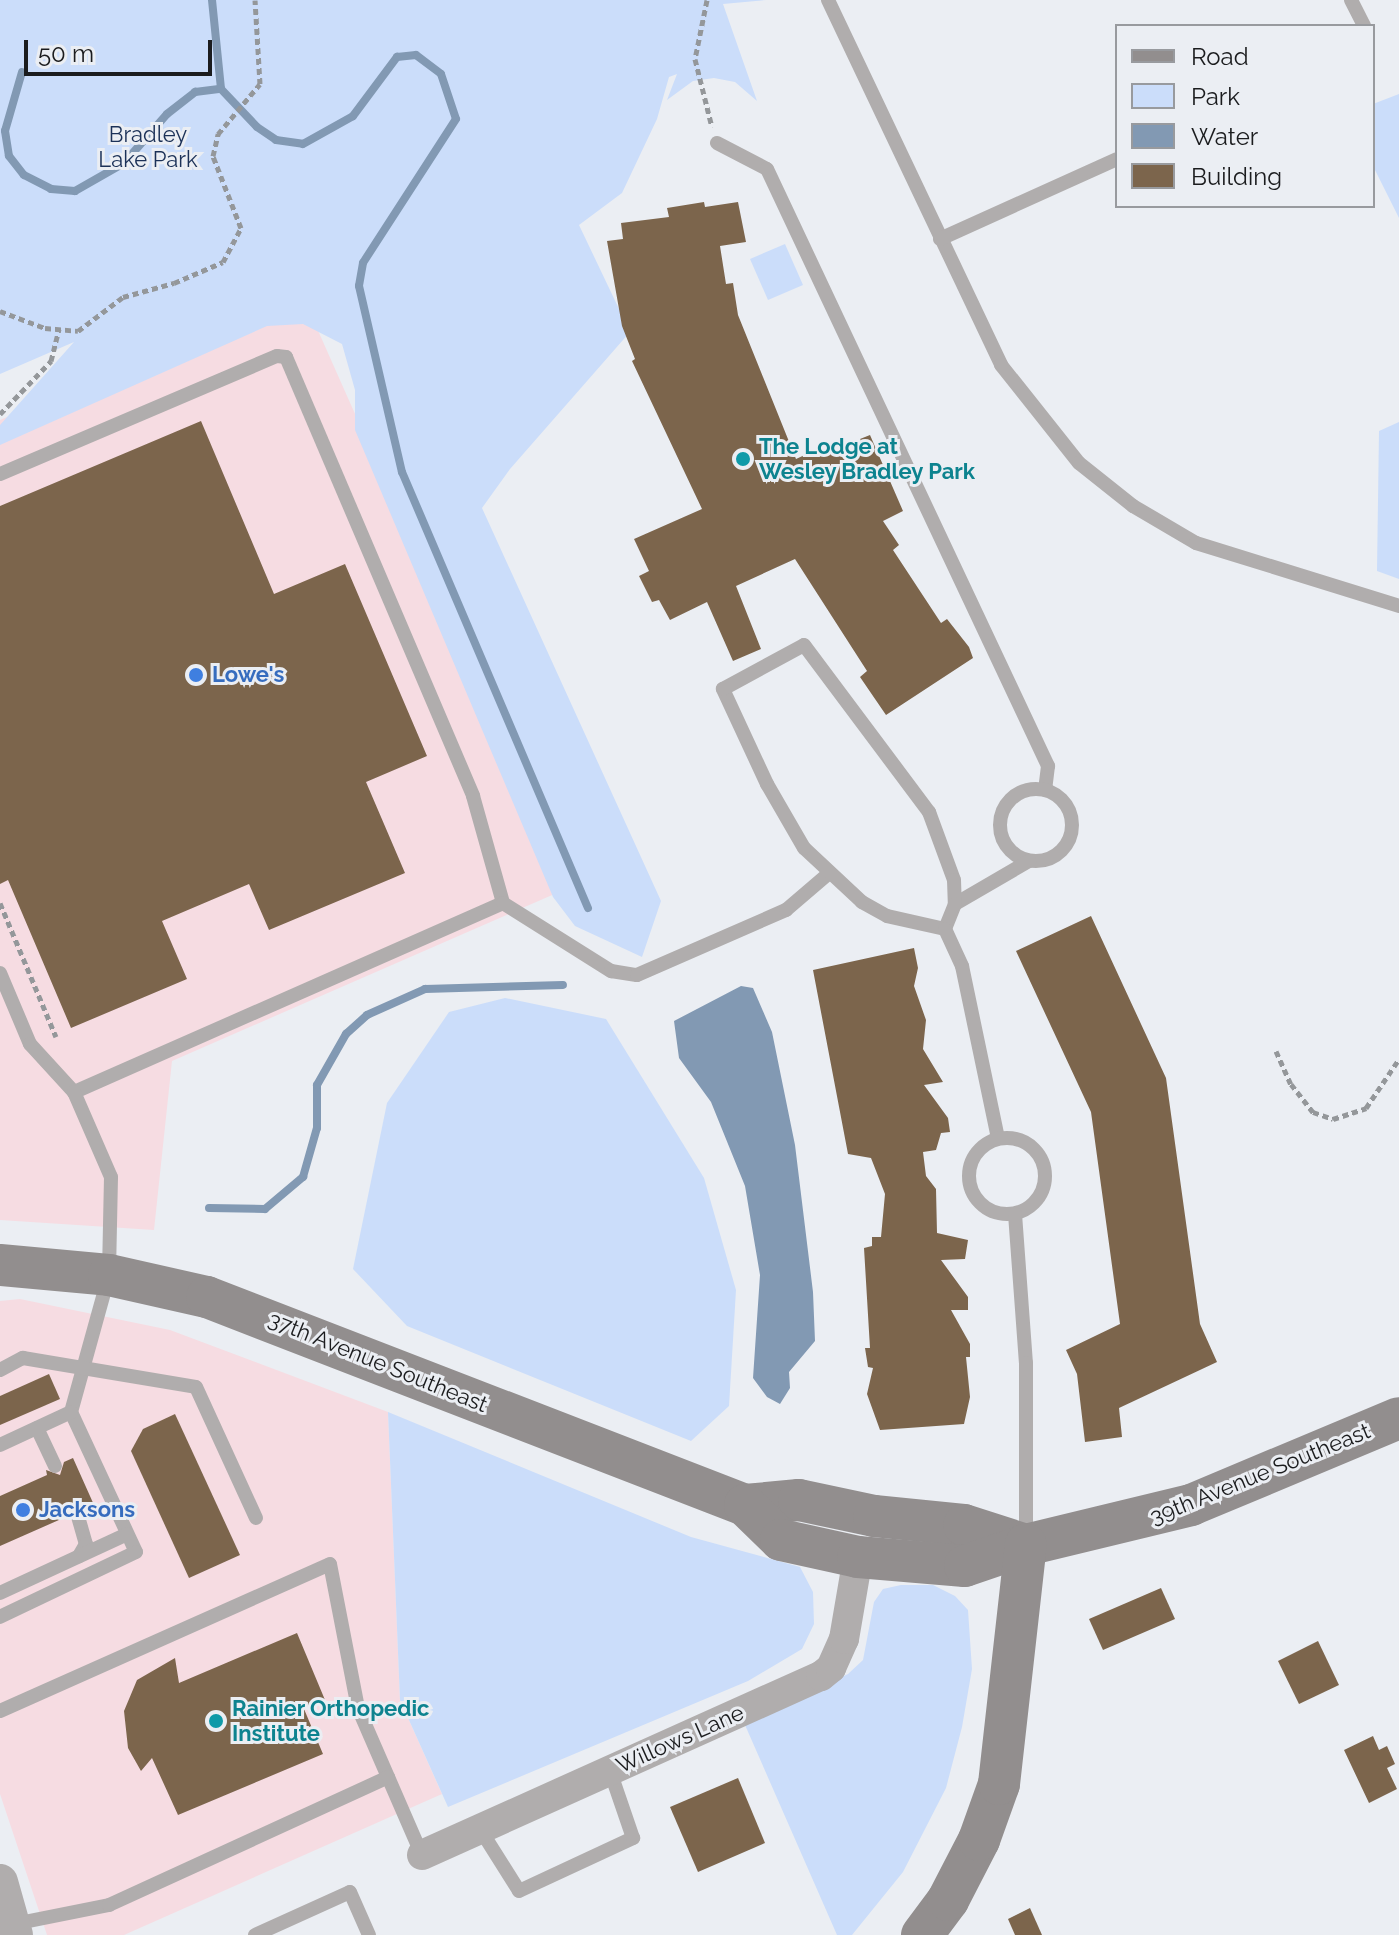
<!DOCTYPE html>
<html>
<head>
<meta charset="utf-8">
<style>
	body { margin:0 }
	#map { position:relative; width:1399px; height:1935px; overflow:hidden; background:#ebeef3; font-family:Raleway,sans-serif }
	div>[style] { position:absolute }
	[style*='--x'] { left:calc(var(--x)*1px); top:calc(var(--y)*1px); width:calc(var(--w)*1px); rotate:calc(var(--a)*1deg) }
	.commercial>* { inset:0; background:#f6dce2 }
	.green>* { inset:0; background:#cbddfa }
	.water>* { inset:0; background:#8299b3 }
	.stream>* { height:8px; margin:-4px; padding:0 4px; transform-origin:4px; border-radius:4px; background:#8299b3 }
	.building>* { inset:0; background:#7c654c }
	.path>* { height:5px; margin-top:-2.5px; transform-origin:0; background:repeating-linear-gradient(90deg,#94979a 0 6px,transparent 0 10px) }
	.service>* { height:14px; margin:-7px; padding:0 7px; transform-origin:7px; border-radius:7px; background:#b0adad }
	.service>.ring { margin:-7px; padding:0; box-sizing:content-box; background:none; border:14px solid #b0adad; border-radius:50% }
	.minor>* { height:30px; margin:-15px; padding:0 15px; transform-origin:15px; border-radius:15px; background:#b0adad }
	.tertiary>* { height:36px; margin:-18px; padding:0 18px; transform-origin:18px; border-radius:18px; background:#b0adad }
	.secondary>* { height:42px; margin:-21px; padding:0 21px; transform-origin:21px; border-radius:21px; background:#928e8e }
	.dots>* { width:22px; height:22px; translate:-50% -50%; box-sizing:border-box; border:4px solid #ebeef3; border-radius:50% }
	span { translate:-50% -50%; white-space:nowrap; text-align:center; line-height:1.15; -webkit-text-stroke:6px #ebeef3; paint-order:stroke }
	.park-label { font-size:22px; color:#1b3158 }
	.culture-label { font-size:22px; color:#0d838f; font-weight:700 }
	.left { translate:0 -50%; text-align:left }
	.shop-label { font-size:22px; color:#366cbe; font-weight:700 }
	.street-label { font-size:22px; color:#1b1c1e }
	.legend { position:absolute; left:1115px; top:24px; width:260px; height:184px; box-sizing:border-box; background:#ebeef3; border:2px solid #989a9e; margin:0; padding:10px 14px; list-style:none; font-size:24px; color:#1b1c1e }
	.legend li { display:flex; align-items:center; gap:16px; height:40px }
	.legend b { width:40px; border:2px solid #989a9e }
	.scale { position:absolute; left:24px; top:40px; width:188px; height:36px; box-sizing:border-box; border:4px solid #1b1c1e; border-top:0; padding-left:10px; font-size:24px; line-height:28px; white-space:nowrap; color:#1b1c1e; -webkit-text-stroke:6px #ebeef3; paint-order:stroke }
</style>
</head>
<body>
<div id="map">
	<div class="commercial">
		<i style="clip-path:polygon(300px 290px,566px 889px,172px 1061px,154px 1230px,0 1220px,0 420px)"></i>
		<i style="clip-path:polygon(20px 1299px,170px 1330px,388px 1412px,400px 1700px,442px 1794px,124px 1935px,47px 1935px,0 1794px,0 1301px)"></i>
	</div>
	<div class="green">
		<i style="clip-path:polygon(0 0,766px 0,723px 4px,757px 101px,735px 82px,714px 78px,693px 81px,667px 100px,677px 74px,669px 77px,657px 119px,622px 193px,579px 225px,630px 332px,510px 469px,482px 508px,661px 901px,642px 957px,575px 926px,553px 897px,355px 430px,355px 390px,342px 344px,303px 324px,267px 326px,0 445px,0 425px,74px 342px,0 374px)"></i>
		<i style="clip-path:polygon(1399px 94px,1399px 218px,1373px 166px,1373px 104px)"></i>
		<i style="clip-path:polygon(785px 244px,803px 285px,768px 300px,750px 259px)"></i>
		<i style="clip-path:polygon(1399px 422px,1399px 579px,1377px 571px,1379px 431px)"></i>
		<i style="clip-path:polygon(505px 998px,606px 1019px,704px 1178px,736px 1290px,729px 1406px,691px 1441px,407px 1326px,353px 1269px,387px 1103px,449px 1012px)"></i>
		<i style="clip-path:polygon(388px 1412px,691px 1537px,800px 1567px,813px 1592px,814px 1624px,802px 1649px,748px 1681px,448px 1807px,400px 1700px)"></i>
		<i style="clip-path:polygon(901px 1585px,933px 1585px,955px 1596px,968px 1610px,972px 1669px,962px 1727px,946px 1788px,903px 1872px,852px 1935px,837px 1935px,745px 1725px,848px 1674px,863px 1660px,874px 1602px,883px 1589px)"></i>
	</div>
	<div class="water">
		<i style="clip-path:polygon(741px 986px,753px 988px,772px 1032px,795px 1145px,813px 1292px,815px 1341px,789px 1372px,790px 1388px,780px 1404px,767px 1397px,753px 1378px,760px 1275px,745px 1186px,711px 1102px,679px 1058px,674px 1021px)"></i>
	</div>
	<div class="stream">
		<i style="--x:212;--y:0;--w:89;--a:84.2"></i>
		<i style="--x:22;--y:72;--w:61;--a:106.1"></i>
		<i style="--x:5;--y:131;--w:25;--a:81"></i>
		<i style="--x:9;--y:156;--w:24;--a:52"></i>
		<i style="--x:24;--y:175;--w:30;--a:27"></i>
		<i style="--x:51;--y:189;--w:24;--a:5"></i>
		<i style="--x:75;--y:191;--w:56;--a:-29.7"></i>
		<i style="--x:124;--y:163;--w:65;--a:-48.7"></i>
		<i style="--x:167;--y:114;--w:36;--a:-38"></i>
		<i style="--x:195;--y:92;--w:26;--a:-7"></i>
		<i style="--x:221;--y:89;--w:52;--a:46.5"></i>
		<i style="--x:257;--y:127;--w:23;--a:34"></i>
		<i style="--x:276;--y:140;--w:27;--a:8"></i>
		<i style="--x:303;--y:144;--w:57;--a:-29.2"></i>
		<i style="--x:353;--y:116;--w:74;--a:-53.3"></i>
		<i style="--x:397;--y:57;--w:19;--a:-6"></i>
		<i style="--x:416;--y:55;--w:31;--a:37"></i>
		<i style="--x:441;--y:74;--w:47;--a:71.6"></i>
		<i style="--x:456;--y:119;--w:171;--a:122.9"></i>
		<i style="--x:363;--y:263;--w:23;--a:100"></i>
		<i style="--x:359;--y:286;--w:191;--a:77"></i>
		<i style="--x:402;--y:472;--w:474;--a:66.9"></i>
		<i style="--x:209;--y:1208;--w:56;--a:1"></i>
		<i style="--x:265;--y:1209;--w:50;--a:-40.1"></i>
		<i style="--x:303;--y:1177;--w:51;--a:-74.1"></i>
		<i style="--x:317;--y:1128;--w:43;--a:-90"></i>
		<i style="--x:317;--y:1085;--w:59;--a:-60.4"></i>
		<i style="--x:346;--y:1034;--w:28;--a:-42"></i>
		<i style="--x:367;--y:1015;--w:64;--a:-24.1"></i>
		<i style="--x:425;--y:989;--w:138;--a:-1.7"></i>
	</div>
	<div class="building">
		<i style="clip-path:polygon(704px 202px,705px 207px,738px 202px,746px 242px,720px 246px,726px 284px,733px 283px,738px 315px,796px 459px,842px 438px,845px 445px,870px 435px,903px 511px,883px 521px,899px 545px,893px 550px,941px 623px,947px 619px,969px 647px,973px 658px,886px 715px,860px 677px,867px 671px,795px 559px,736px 586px,761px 649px,733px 661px,707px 602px,670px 620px,659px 600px,652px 602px,639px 576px,649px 571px,634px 539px,702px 509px,632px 361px,635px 359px,622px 326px,607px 241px,623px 239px,621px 223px,669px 217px,667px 208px)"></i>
		<i style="clip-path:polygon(201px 421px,274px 594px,345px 564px,427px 756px,366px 782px,405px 873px,269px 930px,249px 884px,162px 921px,187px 979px,71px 1028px,8px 880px,0 884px,0 506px)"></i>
		<i style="clip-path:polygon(1091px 916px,1166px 1078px,1200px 1324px,1217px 1362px,1119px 1408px,1122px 1437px,1085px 1442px,1077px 1374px,1066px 1350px,1120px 1324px,1091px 1112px,1016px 951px)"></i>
		<i style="clip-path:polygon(914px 948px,918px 968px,914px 986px,926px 1020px,923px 1049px,943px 1082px,924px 1085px,948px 1118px,950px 1132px,941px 1133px,936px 1150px,923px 1152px,926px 1176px,936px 1189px,937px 1233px,968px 1240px,965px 1259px,941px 1260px,968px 1297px,968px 1310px,951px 1310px,970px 1344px,970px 1357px,966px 1357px,970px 1397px,964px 1424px,880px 1430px,867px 1394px,873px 1368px,868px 1367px,865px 1348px,870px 1348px,864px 1248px,872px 1246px,872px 1237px,881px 1237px,885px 1194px,871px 1158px,848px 1154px,813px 970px)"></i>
		<i style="clip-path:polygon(49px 1374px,60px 1399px,0 1425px,0 1396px)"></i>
		<i style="clip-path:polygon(175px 1414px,240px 1555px,189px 1578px,131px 1451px,143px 1429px)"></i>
		<i style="clip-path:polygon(73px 1458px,94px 1505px,86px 1509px,74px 1504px,68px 1516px,0 1546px,0 1496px,47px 1475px,46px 1470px,60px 1475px,64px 1462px)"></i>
		<i style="clip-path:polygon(1161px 1588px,1175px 1619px,1103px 1650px,1089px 1619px)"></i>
		<i style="clip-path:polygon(297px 1633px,325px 1700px,304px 1709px,323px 1754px,178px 1815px,152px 1758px,141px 1771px,128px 1748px,124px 1711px,137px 1680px,175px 1658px,179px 1683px)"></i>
		<i style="clip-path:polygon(1318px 1641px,1339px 1685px,1299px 1704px,1278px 1661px)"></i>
		<i style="clip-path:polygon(1373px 1736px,1379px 1750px,1387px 1746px,1395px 1764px,1387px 1768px,1397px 1789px,1369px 1803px,1344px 1750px)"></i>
		<i style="clip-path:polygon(738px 1778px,765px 1843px,698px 1872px,670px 1807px)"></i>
		<i style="clip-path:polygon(1030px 1908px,1042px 1935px,1015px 1935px,1008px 1919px)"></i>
	</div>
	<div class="path">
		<i style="--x:707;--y:0;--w:60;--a:101.5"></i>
		<i style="--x:695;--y:59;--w:70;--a:76"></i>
		<i style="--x:0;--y:311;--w:48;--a:20.7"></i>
		<i style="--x:45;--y:328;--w:33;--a:5"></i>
		<i style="--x:78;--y:331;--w:56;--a:-37.1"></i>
		<i style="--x:123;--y:297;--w:53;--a:-15.4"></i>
		<i style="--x:174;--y:283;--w:53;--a:-23.2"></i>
		<i style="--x:223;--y:262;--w:38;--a:-62"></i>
		<i style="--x:241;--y:228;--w:77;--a:-111.3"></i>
		<i style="--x:213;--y:156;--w:23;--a:-77"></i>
		<i style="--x:218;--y:134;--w:65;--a:-50"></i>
		<i style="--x:260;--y:84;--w:84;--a:-93.4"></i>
		<i style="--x:0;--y:414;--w:74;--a:-46.1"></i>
		<i style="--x:51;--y:361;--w:33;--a:-76"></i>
		<i style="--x:0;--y:903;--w:145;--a:67.3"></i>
		<i style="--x:1276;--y:1051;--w:36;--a:66"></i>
		<i style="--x:1291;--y:1084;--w:36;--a:52"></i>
		<i style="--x:1313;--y:1112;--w:21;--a:19"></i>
		<i style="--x:1333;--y:1119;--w:35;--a:-18"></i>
		<i style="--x:1366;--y:1108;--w:59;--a:-56"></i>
	</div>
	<div class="service">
		<i style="--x:828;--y:0;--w:404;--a:64.6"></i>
		<i style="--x:1001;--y:365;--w:125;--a:51.5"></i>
		<i style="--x:1079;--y:463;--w:69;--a:38.5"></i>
		<i style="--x:1133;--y:506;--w:73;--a:30.4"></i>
		<i style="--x:1196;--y:543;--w:213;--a:17.2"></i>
		<i style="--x:1351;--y:0;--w:29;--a:63"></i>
		<i style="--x:717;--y:143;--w:56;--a:27.5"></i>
		<i style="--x:767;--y:169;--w:660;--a:64.79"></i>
		<i style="--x:1048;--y:766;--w:24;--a:97"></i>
		<i style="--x:940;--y:239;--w:194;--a:-24.3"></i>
		<i style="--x:0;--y:474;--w:301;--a:-23.1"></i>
		<i style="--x:277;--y:356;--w:9;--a:6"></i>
		<i style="--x:286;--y:357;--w:477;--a:66.9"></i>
		<i style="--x:473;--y:796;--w:111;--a:74.3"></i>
		<i style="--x:503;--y:903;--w:469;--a:156.2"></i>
		<i class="ring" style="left:1000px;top:789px;width:58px;height:58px"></i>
		<i style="--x:503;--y:903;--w:128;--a:32.2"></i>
		<i style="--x:611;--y:971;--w:26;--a:9"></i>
		<i style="--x:637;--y:975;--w:163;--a:-23.6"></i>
		<i style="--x:786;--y:910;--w:55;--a:-40.6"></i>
		<i style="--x:955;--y:904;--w:86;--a:-30.2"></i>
		<i style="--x:945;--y:929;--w:59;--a:-167.4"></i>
		<i style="--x:887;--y:916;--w:29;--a:-151"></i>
		<i style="--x:862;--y:902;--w:79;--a:-137"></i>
		<i style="--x:804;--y:848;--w:74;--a:-120"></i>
		<i style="--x:767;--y:784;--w:105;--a:-114.9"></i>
		<i style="--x:723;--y:689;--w:92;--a:-28.5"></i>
		<i style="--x:804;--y:645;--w:209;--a:53.2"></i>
		<i style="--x:929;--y:812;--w:72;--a:69.8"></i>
		<i style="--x:954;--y:880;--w:24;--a:88"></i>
		<i style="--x:955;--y:904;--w:27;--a:112"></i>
		<i style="--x:945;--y:929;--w:41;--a:65.3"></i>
		<i style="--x:962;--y:966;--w:176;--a:78.2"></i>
		<i style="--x:0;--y:973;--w:77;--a:67.1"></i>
		<i style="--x:30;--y:1044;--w:65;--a:47.5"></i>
		<i style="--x:74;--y:1092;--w:93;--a:66.5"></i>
		<i style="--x:111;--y:1177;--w:98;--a:91.2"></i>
		<i style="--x:109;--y:1275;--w:142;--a:105.5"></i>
		<i style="--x:71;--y:1412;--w:154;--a:65.1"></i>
		<i style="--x:136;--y:1552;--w:151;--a:154.5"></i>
		<i class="ring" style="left:969px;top:1138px;width:62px;height:62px"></i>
		<i style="--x:1015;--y:1214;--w:149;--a:85.8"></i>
		<i style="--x:1026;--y:1363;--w:178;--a:90"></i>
		<i style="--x:0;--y:1370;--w:26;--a:-28"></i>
		<i style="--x:23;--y:1358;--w:175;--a:9.5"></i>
		<i style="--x:196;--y:1387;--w:144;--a:65.4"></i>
		<i style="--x:37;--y:1428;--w:42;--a:64.7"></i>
		<i style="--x:0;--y:1445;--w:78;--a:-24.9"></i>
		<i style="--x:77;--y:1513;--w:32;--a:74"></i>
		<i style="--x:86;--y:1544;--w:14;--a:120"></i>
		<i style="--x:0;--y:1593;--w:140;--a:-24.9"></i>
		<i style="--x:0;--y:1711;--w:361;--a:-24"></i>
		<i style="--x:330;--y:1564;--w:147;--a:79"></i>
		<i style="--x:358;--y:1708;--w:160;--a:66.5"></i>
		<i style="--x:480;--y:1829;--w:73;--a:57.8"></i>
		<i style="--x:519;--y:1891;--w:126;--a:-24.9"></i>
		<i style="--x:633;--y:1838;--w:71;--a:-108.9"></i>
		<i style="--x:14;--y:1924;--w:97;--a:-11.3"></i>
		<i style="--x:109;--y:1905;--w:307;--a:-24.6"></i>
		<i style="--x:255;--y:1935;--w:104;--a:-24.4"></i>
		<i style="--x:350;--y:1892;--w:47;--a:66.2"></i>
	</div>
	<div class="minor">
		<i style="--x:422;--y:1855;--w:437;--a:-24.2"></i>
		<i style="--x:821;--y:1676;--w:13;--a:-39"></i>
		<i style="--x:831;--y:1668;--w:32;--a:-66"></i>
		<i style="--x:844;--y:1639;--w:83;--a:-80.3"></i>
	</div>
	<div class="tertiary">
		<i style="--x:0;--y:1882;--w:55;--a:74.2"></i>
	</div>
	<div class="secondary">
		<i style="--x:0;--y:1265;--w:109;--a:5.2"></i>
		<i style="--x:109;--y:1275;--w:100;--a:12.7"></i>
		<i style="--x:207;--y:1297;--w:577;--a:21.14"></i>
		<i style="--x:745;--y:1505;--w:54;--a:-5.3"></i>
		<i style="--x:799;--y:1500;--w:77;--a:12"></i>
		<i style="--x:874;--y:1516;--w:90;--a:5.7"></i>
		<i style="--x:964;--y:1525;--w:65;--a:17.9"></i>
		<i style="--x:745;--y:1505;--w:50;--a:44.2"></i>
		<i style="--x:781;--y:1540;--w:79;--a:12.4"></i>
		<i style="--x:858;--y:1557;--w:107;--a:4.8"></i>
		<i style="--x:965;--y:1566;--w:65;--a:-19"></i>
		<i style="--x:1026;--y:1545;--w:170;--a:-13.6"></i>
		<i style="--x:1191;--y:1505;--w:225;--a:-22.7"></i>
		<i style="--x:922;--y:1935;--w:44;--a:-53.4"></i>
		<i style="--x:948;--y:1900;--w:68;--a:-62.7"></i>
		<i style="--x:979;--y:1840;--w:59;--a:-70.3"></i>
		<i style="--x:999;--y:1784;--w:241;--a:-83.6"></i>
	</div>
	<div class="dots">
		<i style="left:743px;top:459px;background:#0f9aa8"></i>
		<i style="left:196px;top:675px;background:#3f7fe0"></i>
		<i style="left:23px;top:1510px;background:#3f7fe0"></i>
		<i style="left:216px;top:1721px;background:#0f9aa8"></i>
	</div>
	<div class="park-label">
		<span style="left:148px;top:147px">Bradley<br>Lake Park</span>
	</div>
	<div class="culture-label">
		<span class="left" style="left:759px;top:459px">The Lodge at<br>Wesley Bradley Park</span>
		<span class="left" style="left:232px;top:1721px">Rainier Orthopedic<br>Institute</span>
	</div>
	<div class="shop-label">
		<span class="left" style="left:212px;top:675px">Lowe's</span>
		<span class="left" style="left:39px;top:1510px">Jacksons</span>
	</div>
	<div class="street-label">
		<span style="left:378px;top:1362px;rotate:22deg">37th Avenue Southeast</span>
		<span style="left:1260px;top:1474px;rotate:-22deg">39th Avenue Southeast</span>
		<span style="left:680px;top:1739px;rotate:-24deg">Willows Lane</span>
	</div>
	<ul class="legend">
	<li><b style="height:10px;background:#928e8e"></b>Road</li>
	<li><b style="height:22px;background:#cbddfa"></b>Park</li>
	<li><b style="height:22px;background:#8299b3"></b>Water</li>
	<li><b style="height:22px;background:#7c654c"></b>Building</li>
	</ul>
	<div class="scale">50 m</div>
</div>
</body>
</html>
